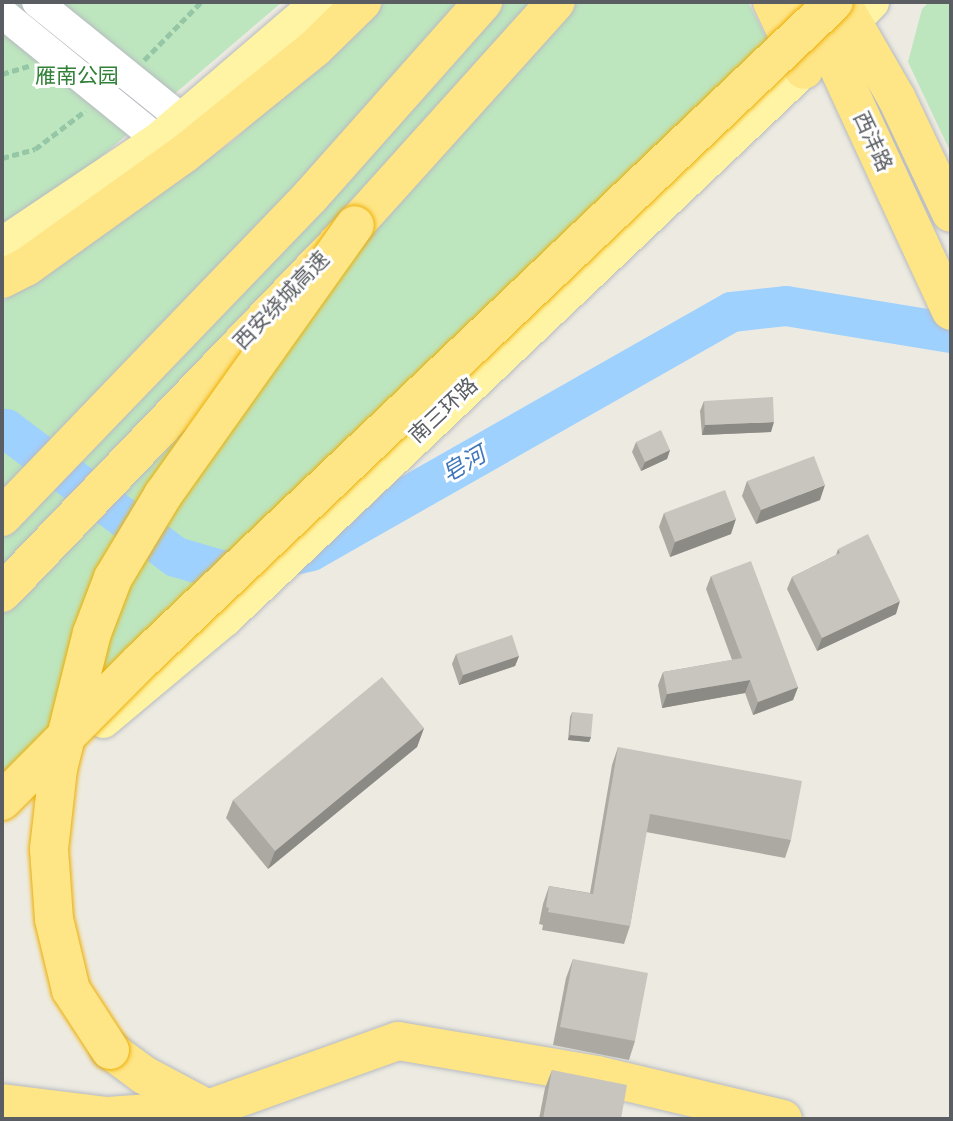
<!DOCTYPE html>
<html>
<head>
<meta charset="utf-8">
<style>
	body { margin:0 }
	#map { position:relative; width:953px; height:1121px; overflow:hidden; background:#edebe1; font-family:"Sofia Sans Condensed","Noto Sans SC",sans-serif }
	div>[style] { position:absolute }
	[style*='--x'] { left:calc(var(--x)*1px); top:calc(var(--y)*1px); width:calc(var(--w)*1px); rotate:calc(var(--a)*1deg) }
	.green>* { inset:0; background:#bde5be }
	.river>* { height:40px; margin:-20px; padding:0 20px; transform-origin:20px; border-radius:20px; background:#9fd1ff }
	.path>* { height:4.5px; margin-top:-2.25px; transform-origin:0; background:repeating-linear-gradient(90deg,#95c6a5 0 7px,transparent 0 10.5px) }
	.roads { filter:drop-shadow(0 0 2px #b7bac0) drop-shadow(0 0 2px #b7bac0) }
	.secondary>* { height:30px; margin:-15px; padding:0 15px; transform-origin:15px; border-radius:15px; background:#fff }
	.primary>* { height:33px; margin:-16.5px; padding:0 16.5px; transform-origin:16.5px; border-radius:16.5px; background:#fff4a4 }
	.highway>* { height:38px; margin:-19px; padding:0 19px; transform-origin:19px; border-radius:19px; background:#fee586 }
	.bridges { filter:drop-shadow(0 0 2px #eeae00) drop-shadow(0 0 2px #eeae00) }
	.highway-bridge>* { height:38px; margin:-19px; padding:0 19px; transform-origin:19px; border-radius:19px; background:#fee586 }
	.wall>* { inset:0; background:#aca9a3 }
	.shaded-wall>* { inset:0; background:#8c8a85 }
	.building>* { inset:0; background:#c8c5be }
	span { translate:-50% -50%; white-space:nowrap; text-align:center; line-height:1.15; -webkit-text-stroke:6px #fff; paint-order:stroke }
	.park-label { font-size:21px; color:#328139 }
	.street-label { font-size:21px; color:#5a5d62 }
	.water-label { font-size:23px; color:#3e76bb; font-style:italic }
	.frame { position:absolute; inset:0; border:4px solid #5a5d62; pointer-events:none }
</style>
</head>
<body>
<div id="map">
	<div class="green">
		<i style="clip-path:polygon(2px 2px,282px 2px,82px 173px,2px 229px)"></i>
		<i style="clip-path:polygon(385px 2px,748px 2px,767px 39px,2px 775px,2px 302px,232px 142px)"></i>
		<i style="clip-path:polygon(929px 2px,951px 2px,951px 153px,908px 62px,922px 9px)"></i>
	</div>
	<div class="river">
		<i style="--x:2;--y:429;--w:4;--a:0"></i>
		<i style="--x:6;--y:429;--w:213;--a:37"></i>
		<i style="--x:176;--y:557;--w:50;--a:16.3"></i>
		<i style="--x:224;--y:571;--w:89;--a:-12.9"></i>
		<i style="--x:311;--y:551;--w:484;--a:-29.6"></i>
		<i style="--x:732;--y:312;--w:54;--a:-6.3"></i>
		<i style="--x:786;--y:306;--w:167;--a:9.3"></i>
	</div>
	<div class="path">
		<i style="--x:144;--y:60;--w:81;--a:-45.5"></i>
		<i style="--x:2;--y:74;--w:28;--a:-17"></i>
		<i style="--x:2;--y:158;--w:34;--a:-15"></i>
		<i style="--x:35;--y:149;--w:63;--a:-37.2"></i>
	</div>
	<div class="roads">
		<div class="secondary">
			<i style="--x:37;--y:2;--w:186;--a:38.9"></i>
			<i style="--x:2;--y:13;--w:200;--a:39.1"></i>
		</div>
		<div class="primary">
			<i style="--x:2;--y:243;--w:187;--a:-33.9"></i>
			<i style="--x:157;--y:139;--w:211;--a:-40.6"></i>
			<i style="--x:103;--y:721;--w:159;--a:-39.9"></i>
			<i style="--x:225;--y:619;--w:831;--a:-43.49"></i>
			<i style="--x:828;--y:47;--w:63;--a:-45.6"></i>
		</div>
		<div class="highway">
			<i style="--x:772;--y:2;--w:75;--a:64.8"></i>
			<i style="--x:808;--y:2;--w:340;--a:65.2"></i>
			<i style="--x:841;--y:2;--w:112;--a:60"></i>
			<i style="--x:897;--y:99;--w:126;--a:64.7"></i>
			<i style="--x:2;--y:279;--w:27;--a:-27"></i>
			<i style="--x:26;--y:267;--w:194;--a:-35.6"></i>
			<i style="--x:184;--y:154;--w:169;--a:-39"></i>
			<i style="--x:315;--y:48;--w:66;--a:-44.4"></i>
			<i style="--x:2;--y:517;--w:444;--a:-46.1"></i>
			<i style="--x:310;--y:197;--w:261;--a:-48.4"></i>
			<i style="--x:2;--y:593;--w:510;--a:-46.19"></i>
			<i style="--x:355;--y:225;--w:300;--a:-48"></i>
			<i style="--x:110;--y:1050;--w:42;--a:36.3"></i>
			<i style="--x:144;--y:1075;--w:72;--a:28"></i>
			<i style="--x:2;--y:1103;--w:106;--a:7.1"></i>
			<i style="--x:107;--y:1116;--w:101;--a:-4"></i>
			<i style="--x:208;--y:1109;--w:202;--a:-19.7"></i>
			<i style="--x:398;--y:1041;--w:202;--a:9.7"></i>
			<i style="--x:597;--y:1075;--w:191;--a:13.3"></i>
		</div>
	</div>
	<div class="bridges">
		<div class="highway-bridge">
			<i style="--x:2;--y:801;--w:197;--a:-45.2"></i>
			<i style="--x:141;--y:661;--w:956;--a:-43.56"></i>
			<i style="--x:110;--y:1050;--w:72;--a:-123"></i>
			<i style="--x:71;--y:990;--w:73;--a:-103.5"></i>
			<i style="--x:54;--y:919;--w:70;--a:-94.1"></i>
			<i style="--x:49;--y:849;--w:81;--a:-83.6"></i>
			<i style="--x:58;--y:769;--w:140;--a:-76"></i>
			<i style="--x:92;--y:633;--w:59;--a:-69.1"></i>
			<i style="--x:113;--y:578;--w:97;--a:-58.9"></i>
			<i style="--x:163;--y:495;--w:331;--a:-54.6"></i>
		</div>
	</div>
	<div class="wall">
		<i style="clip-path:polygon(704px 401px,771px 432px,702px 435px,700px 411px)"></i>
		<i style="clip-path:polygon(636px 442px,670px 450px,667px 459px,641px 471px,632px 452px)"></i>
		<i style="clip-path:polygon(747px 481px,820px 500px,756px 524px,742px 496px)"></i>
		<i style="clip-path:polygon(664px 513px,731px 534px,670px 557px,659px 527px)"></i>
		<i style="clip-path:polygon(838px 549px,896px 614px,817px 651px,787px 589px,792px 577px,836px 555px)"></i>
		<i style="clip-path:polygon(711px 576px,798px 687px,793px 700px,753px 715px,745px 693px,662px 708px,658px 685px,663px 672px,732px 660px,706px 589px)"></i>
		<i style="clip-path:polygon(456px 654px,519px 656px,515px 666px,459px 685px,452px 664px)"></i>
		<i style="clip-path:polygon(572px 712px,591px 737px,589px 742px,568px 740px,570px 717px)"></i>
		<i style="clip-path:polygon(424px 728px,417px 747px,268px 869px,226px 818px,233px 800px)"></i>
		<i style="clip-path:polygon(618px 747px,791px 840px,785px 858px,646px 832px,630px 926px,624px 944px,542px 930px,543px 925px,539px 924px,543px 904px,549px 886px,590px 893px,612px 765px)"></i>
		<i style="clip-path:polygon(573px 959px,635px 1041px,629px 1060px,553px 1045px,566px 978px)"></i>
		<i style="clip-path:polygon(552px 1070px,621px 1119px,539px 1119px,545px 1088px)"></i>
	</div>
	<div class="shaded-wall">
		<i style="clip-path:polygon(774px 422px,771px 432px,702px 435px,705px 425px)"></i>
		<i style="clip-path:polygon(670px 450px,667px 459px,641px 471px,645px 462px)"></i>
		<i style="clip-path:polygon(825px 485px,820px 500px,756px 524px,761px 510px)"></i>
		<i style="clip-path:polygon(736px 519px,731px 534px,670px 557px,675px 542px)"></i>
		<i style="clip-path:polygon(900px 601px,896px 614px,817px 651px,822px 638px)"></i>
		<i style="clip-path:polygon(519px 656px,515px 666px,459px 685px,463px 675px)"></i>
		<i style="clip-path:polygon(750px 680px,745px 693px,662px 708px,667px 694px)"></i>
		<i style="clip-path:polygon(798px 687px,793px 700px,753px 715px,758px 702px)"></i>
		<i style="clip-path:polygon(424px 728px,417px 747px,268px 869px,275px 851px)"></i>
		<i style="clip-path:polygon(570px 735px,591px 737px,589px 742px,568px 740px)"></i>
	</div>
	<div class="building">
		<i style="clip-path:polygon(773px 397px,774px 422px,705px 425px,704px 401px)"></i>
		<i style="clip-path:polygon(661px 430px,670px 450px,645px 462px,636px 442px)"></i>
		<i style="clip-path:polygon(814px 456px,825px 485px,761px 510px,747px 481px)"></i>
		<i style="clip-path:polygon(725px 490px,736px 519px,675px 542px,664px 513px)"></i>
		<i style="clip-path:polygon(868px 534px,900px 601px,822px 638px,792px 577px,840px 553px,838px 549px)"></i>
		<i style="clip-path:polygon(751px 561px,798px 687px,758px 702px,750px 680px,667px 694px,663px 672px,742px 658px,711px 576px)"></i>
		<i style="clip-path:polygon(512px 635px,519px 656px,463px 675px,456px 654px)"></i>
		<i style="clip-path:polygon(382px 677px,424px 728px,275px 851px,233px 800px)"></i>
		<i style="clip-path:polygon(572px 712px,593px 714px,591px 737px,570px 735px)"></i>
		<i style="clip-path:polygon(618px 747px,802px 781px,791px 840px,650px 814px,630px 926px,548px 912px,549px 908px,546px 907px,549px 886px,593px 894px)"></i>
		<i style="clip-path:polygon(573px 959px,648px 973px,635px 1041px,560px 1027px)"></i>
		<i style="clip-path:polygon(552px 1070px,627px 1085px,621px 1119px,543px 1119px)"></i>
	</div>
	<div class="park-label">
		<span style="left:77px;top:77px">雁南公园</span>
	</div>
	<div class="street-label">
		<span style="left:872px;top:142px;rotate:65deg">西沣路</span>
		<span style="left:282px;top:301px;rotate:-46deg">西安绕城高速</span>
		<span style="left:444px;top:411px;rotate:-43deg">南三环路</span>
	</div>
	<div class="water-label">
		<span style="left:464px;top:465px;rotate:-30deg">皂河</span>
	</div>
	<div class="frame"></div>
</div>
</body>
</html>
